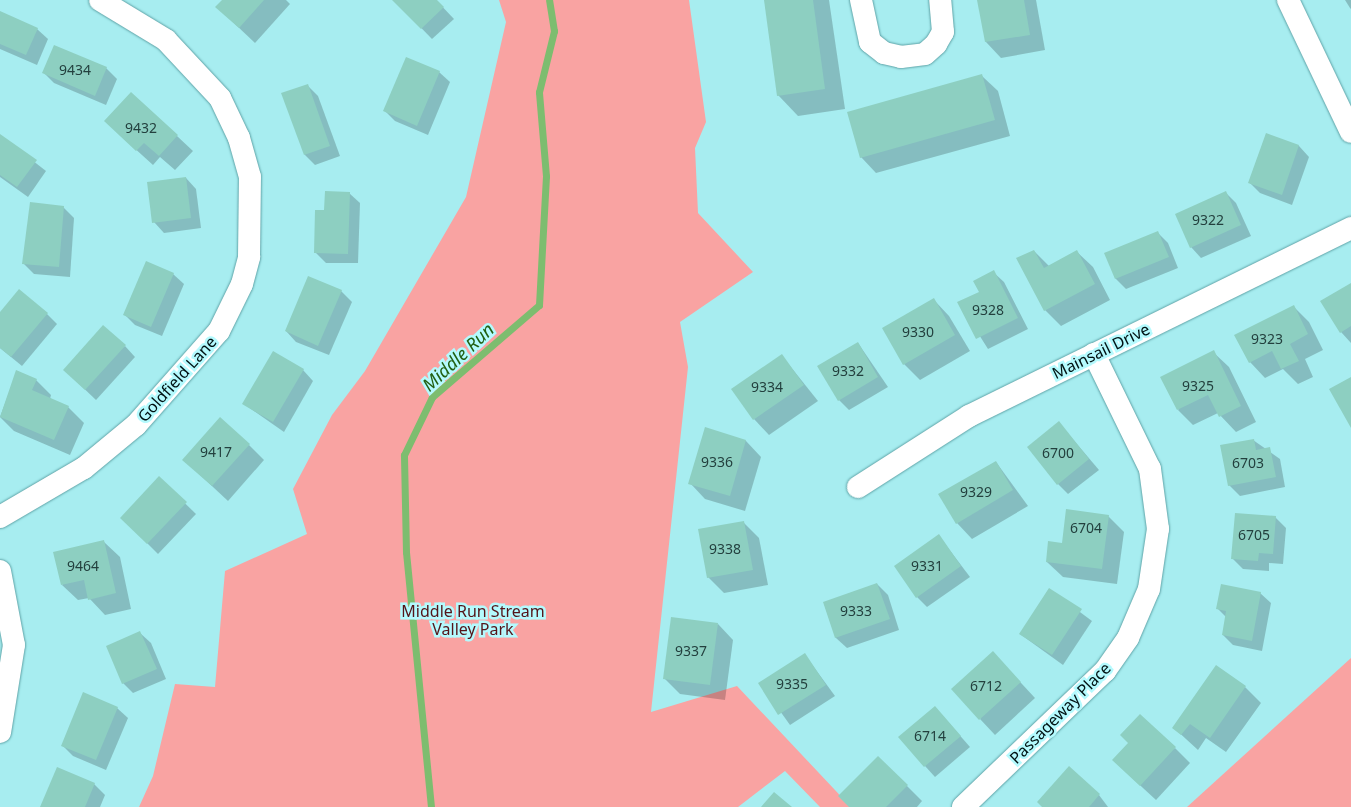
<!DOCTYPE html>
<html>
<head>
<meta charset="utf-8">
<style>
	body { margin:0 }
	#map { position:relative; width:1351px; height:807px; overflow:hidden; background:#a7edf0; font-family:"Noto Sans",sans-serif }
	div>[style] { position:absolute }
	[style*='--x'] { left:calc(var(--x)*1px); top:calc(var(--y)*1px); width:calc(var(--w)*1px); rotate:calc(var(--a)*1deg) }
	.green>* { inset:0; background:#f9a3a2 }
	.shadow>* { inset:0; background:#0003 }
	.stream>* { height:7px; margin:-3.5px; padding:0 3.5px; transform-origin:3.5px; border-radius:3.5px; background:#7dbd6f }
	.building>* { inset:0; background:#8dcfc1 }
	.roads { filter:drop-shadow(0 0 1px #5fa3a7) drop-shadow(0 0 1px #5fa3a7) }
	.minor>* { height:22px; margin:-11px; padding:0 11px; transform-origin:11px; border-radius:11px; background:#fff }
	span { translate:-50% -50%; white-space:nowrap; text-align:center; line-height:1.15; -webkit-text-stroke:5px #b4fafe; paint-order:stroke }
	.number-label { font-size:14px; color:#23403e }
	.number-label span { -webkit-text-stroke-width:0 }
	.street-label { font-size:16px; color:#001112 }
	.park-label { font-size:16px; color:#541419 }
	.water-label { font-size:18px; color:#226013; font-style:italic }
</style>
</head>
<body>
<div id="map">
	<div class="green">
		<i style="clip-path:polygon(499px 0,689px 0,706px 122px,695px 148px,698px 213px,753px 272px,680px 322px,688px 367px,651px 712px,737px 686px,851px 807px,820px 807px,785px 771px,738px 807px,139px 807px,153px 776px,175px 684px,215px 687px,225px 571px,307px 534px,293px 489px,332px 415px,365px 371px,466px 197px,506px 22px)"></i>
		<i style="clip-path:polygon(1351px 658px,1351px 807px,1187px 807px)"></i>
	</div>
	<div class="shadow">
		<i style="clip-path:polygon(223px 0,286px 0,290px 4px,255px 43px,217px 7px)"></i>
		<i style="clip-path:polygon(394px 0,436px 0,454px 19px,432px 39px)"></i>
		<i style="clip-path:polygon(765px 0,829px 0,845px 109px,798px 116px,778px 95px)"></i>
		<i style="clip-path:polygon(978px 0,1036px 0,1045px 50px,1001px 58px,986px 42px)"></i>
		<i style="clip-path:polygon(1345px 0,1351px 0,1351px 9px,1350px 8px)"></i>
		<i style="clip-path:polygon(0 13px,37px 29px,48px 39px,37px 65px,0 49px)"></i>
		<i style="clip-path:polygon(106px 68px,117px 79px,106px 105px,54px 83px,44px 73px)"></i>
		<i style="clip-path:polygon(439px 72px,450px 82px,428px 135px,395px 121px,385px 111px)"></i>
		<i style="clip-path:polygon(982px 76px,998px 91px,1010px 136px,876px 173px,861px 157px)"></i>
		<i style="clip-path:polygon(307px 85px,318px 96px,340px 156px,315px 165px,305px 155px)"></i>
		<i style="clip-path:polygon(0 135px,46px 171px,28px 197px,0 177px)"></i>
		<i style="clip-path:polygon(1266px 135px,1299px 146px,1309px 157px,1292px 205px,1260px 193px,1249px 182px)"></i>
		<i style="clip-path:polygon(121px 136px,177px 136px,193px 151px,175px 170px,160px 157px,153px 165px)"></i>
		<i style="clip-path:polygon(186px 178px,196px 189px,201px 228px,164px 233px,154px 222px)"></i>
		<i style="clip-path:polygon(349px 193px,360px 203px,358px 263px,326px 263px,315px 252px,325px 212px)"></i>
		<i style="clip-path:polygon(1226px 193px,1236px 203px,1251px 236px,1201px 258px,1191px 247px)"></i>
		<i style="clip-path:polygon(63px 207px,74px 218px,70px 277px,34px 274px,24px 264px)"></i>
		<i style="clip-path:polygon(1158px 233px,1168px 243px,1178px 268px,1126px 289px,1116px 279px,1106px 254px)"></i>
		<i style="clip-path:polygon(1034px 251px,1049px 266px,1077px 252px,1093px 267px,1110px 300px,1061px 326px,1045px 310px)"></i>
		<i style="clip-path:polygon(993px 272px,1004px 282px,1028px 329px,988px 349px,959px 303px,981px 292px)"></i>
		<i style="clip-path:polygon(173px 274px,184px 284px,162px 336px,135px 325px,124px 314px)"></i>
		<i style="clip-path:polygon(1351px 284px,1351px 343px,1341px 332px)"></i>
		<i style="clip-path:polygon(341px 291px,352px 302px,329px 355px,296px 342px,286px 331px)"></i>
		<i style="clip-path:polygon(934px 300px,949px 316px,970px 351px,920px 380px,904px 364px)"></i>
		<i style="clip-path:polygon(1294px 307px,1309px 322px,1323px 350px,1305px 359px,1313px 377px,1298px 384px,1283px 369px,1265px 378px,1250px 362px)"></i>
		<i style="clip-path:polygon(0 314px,47px 314px,57px 324px,22px 366px,0 348px)"></i>
		<i style="clip-path:polygon(858px 343px,888px 387px,849px 410px,839px 400px)"></i>
		<i style="clip-path:polygon(125px 346px,135px 357px,96px 400px,75px 380px)"></i>
		<i style="clip-path:polygon(1213px 352px,1229px 367px,1256px 422px,1236px 432px,1218px 413px,1193px 425px,1178px 410px)"></i>
		<i style="clip-path:polygon(782px 356px,818px 401px,769px 435px,754px 419px)"></i>
		<i style="clip-path:polygon(303px 370px,313px 381px,284px 432px,244px 404px)"></i>
		<i style="clip-path:polygon(17px 371px,36px 380px,51px 395px,50px 399px,68px 407px,84px 423px,70px 455px,14px 431px,0 417px)"></i>
		<i style="clip-path:polygon(1059px 423px,1099px 470px,1068px 494px,1058px 484px)"></i>
		<i style="clip-path:polygon(706px 429px,746px 441px,761px 457px,745px 511px,705px 499px,690px 483px)"></i>
		<i style="clip-path:polygon(1253px 440px,1280px 459px,1285px 487px,1240px 496px,1229px 485px)"></i>
		<i style="clip-path:polygon(249px 445px,264px 460px,228px 501px,184px 460px)"></i>
		<i style="clip-path:polygon(996px 462px,1028px 506px,972px 539px,957px 523px)"></i>
		<i style="clip-path:polygon(159px 478px,196px 514px,158px 554px,132px 528px)"></i>
		<i style="clip-path:polygon(1108px 516px,1124px 532px,1117px 584px,1063px 577px,1047px 562px,1063px 545px)"></i>
		<i style="clip-path:polygon(1275px 517px,1286px 528px,1283px 564px,1269px 563px,1269px 571px,1243px 569px,1232px 558px)"></i>
		<i style="clip-path:polygon(743px 522px,759px 538px,768px 585px,724px 593px,708px 577px)"></i>
		<i style="clip-path:polygon(939px 536px,970px 577px,927px 607px,917px 597px)"></i>
		<i style="clip-path:polygon(104px 542px,120px 557px,131px 609px,105px 615px,89px 598px,78px 600px,62px 585px)"></i>
		<i style="clip-path:polygon(877px 584px,888px 595px,899px 630px,847px 648px,836px 638px,824px 603px)"></i>
		<i style="clip-path:polygon(1049px 589px,1092px 621px,1063px 665px,1020px 634px)"></i>
		<i style="clip-path:polygon(1260px 593px,1271px 603px,1262px 651px,1233px 645px,1223px 635px,1226px 617px,1218px 609px)"></i>
		<i style="clip-path:polygon(718px 624px,733px 640px,725px 700px,680px 694px,664px 678px)"></i>
		<i style="clip-path:polygon(140px 633px,151px 643px,166px 679px,133px 693px,123px 683px)"></i>
		<i style="clip-path:polygon(805px 655px,835px 696px,790px 725px,760px 683px)"></i>
		<i style="clip-path:polygon(1008px 669px,1035px 698px,995px 735px,980px 719px)"></i>
		<i style="clip-path:polygon(1245px 687px,1261px 703px,1226px 752px,1206px 738px,1198px 750px,1174px 728px)"></i>
		<i style="clip-path:polygon(935px 707px,970px 747px,935px 777px,925px 766px)"></i>
		<i style="clip-path:polygon(117px 708px,128px 718px,106px 770px,73px 756px,62px 745px)"></i>
		<i style="clip-path:polygon(1175px 748px,1190px 763px,1156px 800px,1130px 776px)"></i>
		<i style="clip-path:polygon(878px 757px,922px 801px,917px 807px,851px 807px)"></i>
		<i style="clip-path:polygon(1069px 768px,1099px 795px,1108px 807px,1043px 807px)"></i>
		<i style="clip-path:polygon(58px 769px,94px 784px,105px 795px,100px 807px,41px 807px)"></i>
	</div>
	<div class="stream">
		<i style="--x:431;--y:807;--w:256;--a:-95.6"></i>
		<i style="--x:406;--y:552;--w:97;--a:-91.2"></i>
		<i style="--x:404;--y:455;--w:64;--a:-64.2"></i>
		<i style="--x:432;--y:397;--w:141;--a:-40.7"></i>
		<i style="--x:539;--y:305;--w:129;--a:-86.9"></i>
		<i style="--x:546;--y:176;--w:84;--a:-94.8"></i>
		<i style="--x:539;--y:92;--w:63;--a:-76.2"></i>
		<i style="--x:554;--y:31;--w:31;--a:-99"></i>
	</div>
	<div class="building">
		<i style="clip-path:polygon(222px 0,264px 0,239px 28px,215px 7px)"></i>
		<i style="clip-path:polygon(392px 0,437px 0,444px 7px,421px 29px)"></i>
		<i style="clip-path:polygon(764px 0,813px 0,825px 89px,777px 96px)"></i>
		<i style="clip-path:polygon(977px 0,1024px 0,1030px 35px,985px 42px)"></i>
		<i style="clip-path:polygon(0 11px,38px 28px,26px 55px,0 44px)"></i>
		<i style="clip-path:polygon(54px 45px,107px 67px,95px 96px,42px 73px)"></i>
		<i style="clip-path:polygon(406px 57px,440px 71px,417px 126px,383px 111px)"></i>
		<i style="clip-path:polygon(982px 74px,995px 120px,860px 158px,847px 112px)"></i>
		<i style="clip-path:polygon(308px 84px,330px 146px,304px 155px,281px 93px)"></i>
		<i style="clip-path:polygon(131px 92px,178px 135px,159px 156px,144px 143px,136px 151px,104px 121px)"></i>
		<i style="clip-path:polygon(1266px 133px,1299px 145px,1282px 195px,1248px 183px)"></i>
		<i style="clip-path:polygon(0 134px,37px 160px,17px 187px,0 175px)"></i>
		<i style="clip-path:polygon(186px 177px,191px 218px,152px 223px,147px 182px)"></i>
		<i style="clip-path:polygon(325px 191px,350px 192px,348px 254px,314px 253px,315px 210px,324px 210px)"></i>
		<i style="clip-path:polygon(1226px 191px,1241px 225px,1190px 248px,1175px 214px)"></i>
		<i style="clip-path:polygon(30px 202px,64px 206px,59px 267px,22px 264px)"></i>
		<i style="clip-path:polygon(1158px 231px,1169px 257px,1115px 279px,1104px 253px)"></i>
		<i style="clip-path:polygon(1034px 250px,1044px 268px,1077px 250px,1095px 284px,1044px 311px,1016px 258px)"></i>
		<i style="clip-path:polygon(146px 261px,174px 273px,151px 327px,123px 315px)"></i>
		<i style="clip-path:polygon(994px 270px,1018px 318px,976px 339px,957px 302px,979px 292px,973px 281px)"></i>
		<i style="clip-path:polygon(308px 276px,342px 290px,318px 346px,285px 331px)"></i>
		<i style="clip-path:polygon(1351px 283px,1351px 326px,1340px 333px,1320px 301px)"></i>
		<i style="clip-path:polygon(19px 289px,48px 313px,11px 357px,0 348px,0 312px)"></i>
		<i style="clip-path:polygon(934px 298px,955px 335px,903px 365px,882px 328px)"></i>
		<i style="clip-path:polygon(1294px 305px,1308px 334px,1290px 344px,1299px 361px,1281px 369px,1272px 351px,1249px 363px,1234px 335px)"></i>
		<i style="clip-path:polygon(103px 325px,126px 345px,85px 390px,63px 370px)"></i>
		<i style="clip-path:polygon(858px 342px,878px 377px,838px 401px,817px 366px)"></i>
		<i style="clip-path:polygon(1214px 350px,1241px 406px,1219px 417px,1208px 395px,1177px 410px,1160px 377px)"></i>
		<i style="clip-path:polygon(273px 351px,304px 369px,273px 422px,242px 404px)"></i>
		<i style="clip-path:polygon(782px 354px,804px 385px,753px 420px,731px 389px)"></i>
		<i style="clip-path:polygon(16px 370px,37px 379px,32px 390px,69px 406px,54px 440px,0 417px)"></i>
		<i style="clip-path:polygon(1351px 377px,1351px 428px,1329px 389px)"></i>
		<i style="clip-path:polygon(220px 417px,250px 444px,212px 486px,182px 460px)"></i>
		<i style="clip-path:polygon(1059px 421px,1089px 459px,1057px 485px,1027px 447px)"></i>
		<i style="clip-path:polygon(705px 427px,746px 440px,730px 496px,688px 484px)"></i>
		<i style="clip-path:polygon(1254px 439px,1256px 450px,1270px 447px,1276px 477px,1228px 486px,1220px 445px)"></i>
		<i style="clip-path:polygon(996px 461px,1013px 490px,956px 524px,938px 494px)"></i>
		<i style="clip-path:polygon(159px 476px,187px 502px,147px 544px,120px 518px)"></i>
		<i style="clip-path:polygon(1066px 509px,1109px 515px,1102px 569px,1046px 562px,1048px 541px,1062px 543px)"></i>
		<i style="clip-path:polygon(1235px 513px,1276px 516px,1273px 554px,1259px 553px,1258px 561px,1231px 559px)"></i>
		<i style="clip-path:polygon(744px 521px,753px 570px,707px 578px,698px 529px)"></i>
		<i style="clip-path:polygon(939px 534px,961px 566px,916px 598px,894px 566px)"></i>
		<i style="clip-path:polygon(104px 540px,116px 593px,88px 600px,84px 580px,61px 585px,53px 552px)"></i>
		<i style="clip-path:polygon(877px 583px,890px 619px,835px 638px,823px 602px)"></i>
		<i style="clip-path:polygon(1221px 584px,1261px 592px,1252px 641px,1222px 635px,1226px 611px,1216px 609px)"></i>
		<i style="clip-path:polygon(1049px 588px,1082px 609px,1052px 655px,1019px 634px)"></i>
		<i style="clip-path:polygon(671px 617px,718px 623px,710px 685px,663px 679px)"></i>
		<i style="clip-path:polygon(140px 631px,157px 669px,122px 684px,106px 646px)"></i>
		<i style="clip-path:polygon(993px 651px,1021px 682px,979px 720px,951px 689px)"></i>
		<i style="clip-path:polygon(805px 653px,826px 685px,778px 715px,758px 683px)"></i>
		<i style="clip-path:polygon(1216px 665px,1246px 686px,1210px 738px,1190px 724px,1181px 735px,1172px 728px)"></i>
		<i style="clip-path:polygon(83px 692px,118px 707px,96px 760px,61px 746px)"></i>
		<i style="clip-path:polygon(935px 706px,961px 736px,924px 767px,898px 737px)"></i>
		<i style="clip-path:polygon(1140px 714px,1176px 747px,1140px 786px,1112px 760px,1128px 743px,1120px 735px)"></i>
		<i style="clip-path:polygon(878px 756px,908px 785px,886px 807px,849px 807px,838px 796px)"></i>
		<i style="clip-path:polygon(1069px 766px,1100px 794px,1089px 807px,1042px 807px,1037px 802px)"></i>
		<i style="clip-path:polygon(57px 767px,95px 783px,85px 807px,40px 807px)"></i>
		<i style="clip-path:polygon(774px 792px,792px 807px,761px 807px)"></i>
	</div>
	<div class="roads">
		<div class="minor">
			<i style="--x:861;--y:0;--w:43;--a:77.9"></i>
			<i style="--x:870;--y:42;--w:18;--a:38"></i>
			<i style="--x:884;--y:53;--w:17;--a:13"></i>
			<i style="--x:901;--y:57;--w:24;--a:-7"></i>
			<i style="--x:925;--y:54;--w:15;--a:-42"></i>
			<i style="--x:936;--y:44;--w:14;--a:-60"></i>
			<i style="--x:943;--y:32;--w:32;--a:-95"></i>
			<i style="--x:1288;--y:0;--w:146;--a:64.5"></i>
			<i style="--x:858;--y:487;--w:132;--a:-32.6"></i>
			<i style="--x:969;--y:416;--w:426;--a:-26.2"></i>
			<i style="--x:0;--y:517;--w:97;--a:-30.3"></i>
			<i style="--x:84;--y:468;--w:67;--a:-39.6"></i>
			<i style="--x:136;--y:425;--w:125;--a:-48.6"></i>
			<i style="--x:219;--y:331;--w:52;--a:-63.9"></i>
			<i style="--x:242;--y:284;--w:28;--a:-75"></i>
			<i style="--x:249;--y:257;--w:80;--a:-89.3"></i>
			<i style="--x:250;--y:177;--w:41;--a:-105.8"></i>
			<i style="--x:239;--y:138;--w:44;--a:-115.4"></i>
			<i style="--x:220;--y:98;--w:79;--a:-133"></i>
			<i style="--x:166;--y:40;--w:77;--a:-148.8"></i>
			<i style="--x:0;--y:571;--w:75;--a:79.3"></i>
			<i style="--x:14;--y:645;--w:88;--a:99.1"></i>
			<i style="--x:963;--y:807;--w:197;--a:-43.8"></i>
			<i style="--x:1105;--y:671;--w:40;--a:-55.1"></i>
			<i style="--x:1128;--y:638;--w:53;--a:-66.8"></i>
			<i style="--x:1149;--y:589;--w:61;--a:-81.5"></i>
			<i style="--x:1158;--y:529;--w:61;--a:-97.6"></i>
			<i style="--x:1150;--y:469;--w:128;--a:-116"></i>
		</div>
	</div>
	<div class="number-label">
		<span style="left:75px;top:70px">9434</span>
		<span style="left:141px;top:128px">9432</span>
		<span style="left:1208px;top:220px">9322</span>
		<span style="left:988px;top:310px">9328</span>
		<span style="left:918px;top:332px">9330</span>
		<span style="left:1267px;top:339px">9323</span>
		<span style="left:848px;top:371px">9332</span>
		<span style="left:1198px;top:386px">9325</span>
		<span style="left:767px;top:387px">9334</span>
		<span style="left:216px;top:452px">9417</span>
		<span style="left:1058px;top:453px">6700</span>
		<span style="left:717px;top:462px">9336</span>
		<span style="left:1248px;top:463px">6703</span>
		<span style="left:976px;top:492px">9329</span>
		<span style="left:1086px;top:528px">6704</span>
		<span style="left:1254px;top:535px">6705</span>
		<span style="left:725px;top:549px">9338</span>
		<span style="left:83px;top:566px">9464</span>
		<span style="left:927px;top:566px">9331</span>
		<span style="left:856px;top:611px">9333</span>
		<span style="left:691px;top:651px">9337</span>
		<span style="left:792px;top:684px">9335</span>
		<span style="left:986px;top:686px">6712</span>
		<span style="left:930px;top:736px">6714</span>
	</div>
	<div class="street-label">
		<span style="left:1101px;top:351px;rotate:-26deg">Mainsail Drive</span>
		<span style="left:177px;top:379px;rotate:-48deg">Goldfield Lane</span>
		<span style="left:1060px;top:713px;rotate:-45deg">Passageway Place</span>
	</div>
	<div class="park-label">
		<span style="left:473px;top:620px">Middle Run Stream<br>Valley Park</span>
	</div>
	<div class="water-label">
		<span style="left:458px;top:357px;rotate:-43deg">Middle Run</span>
	</div>
</div>
</body>
</html>
